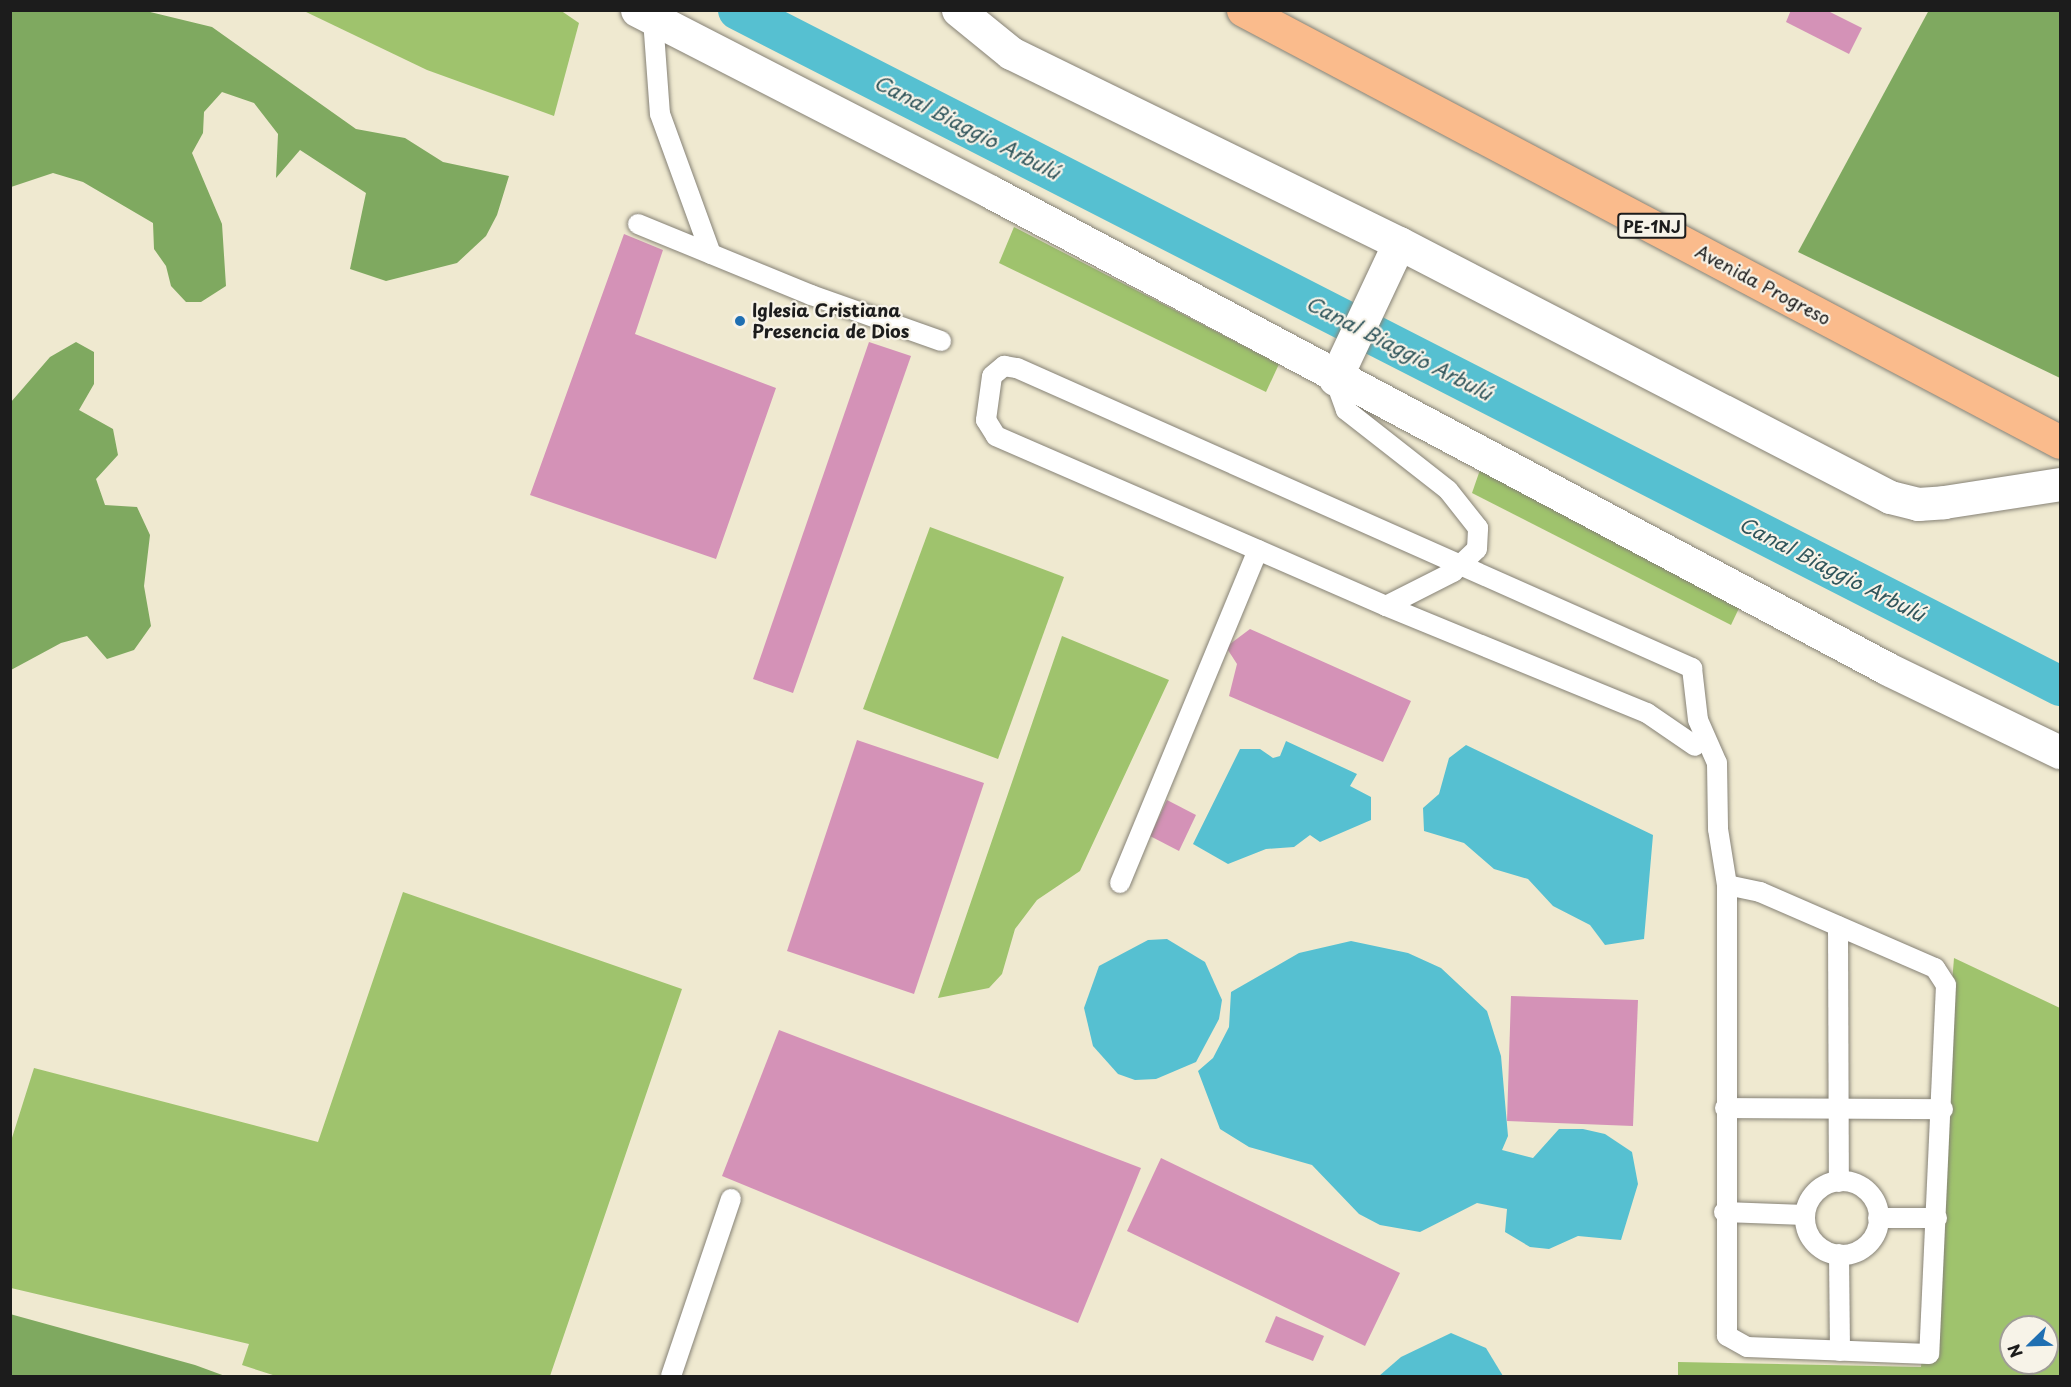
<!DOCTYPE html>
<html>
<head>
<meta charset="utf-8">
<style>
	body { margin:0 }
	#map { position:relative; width:2071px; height:1387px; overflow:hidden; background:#efe9d0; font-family:"Playpen Sans",sans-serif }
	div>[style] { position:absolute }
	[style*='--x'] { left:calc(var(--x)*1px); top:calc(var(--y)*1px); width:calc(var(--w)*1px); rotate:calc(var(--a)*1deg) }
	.green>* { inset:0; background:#9fc36d }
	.forest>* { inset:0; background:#7fa960 }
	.water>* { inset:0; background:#56c0d1 }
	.canal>* { height:40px; margin:-20px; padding:0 20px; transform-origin:20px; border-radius:20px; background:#56c0d1 }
	.building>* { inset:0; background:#d492b7 }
	.roads { filter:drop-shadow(0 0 2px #868276) drop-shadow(0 0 2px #868276) }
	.service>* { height:20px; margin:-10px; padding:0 10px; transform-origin:10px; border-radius:10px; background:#fff }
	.service>.ring { margin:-10px; padding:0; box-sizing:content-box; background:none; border:20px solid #fff; border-radius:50% }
	.minor>* { height:33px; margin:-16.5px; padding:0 16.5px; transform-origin:16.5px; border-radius:16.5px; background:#fff }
	.primary>* { height:33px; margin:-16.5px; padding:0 16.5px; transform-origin:16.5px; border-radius:16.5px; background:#fabb8c }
	.dots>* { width:16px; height:16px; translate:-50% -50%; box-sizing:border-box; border:3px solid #f7f3e8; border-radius:50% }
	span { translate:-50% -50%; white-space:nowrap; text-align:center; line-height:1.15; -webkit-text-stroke:4.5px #f7f3e8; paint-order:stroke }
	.shield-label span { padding:2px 4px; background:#f7f3e8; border:2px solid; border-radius:4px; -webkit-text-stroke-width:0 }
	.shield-label { font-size:16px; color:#1c1c1c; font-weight:700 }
	.street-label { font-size:18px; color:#1c1c1c }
	.poi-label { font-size:18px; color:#1c1c1c; font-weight:700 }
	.left { translate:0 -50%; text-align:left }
	.water-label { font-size:20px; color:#30555b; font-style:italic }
	.frame { position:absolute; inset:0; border:12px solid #1c1c1c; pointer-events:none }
	.north { position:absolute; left:1999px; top:1315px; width:60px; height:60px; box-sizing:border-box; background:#f7f3e8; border:2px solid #9f9d96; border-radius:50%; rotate:247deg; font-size:16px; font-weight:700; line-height:24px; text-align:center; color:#1c1c1c }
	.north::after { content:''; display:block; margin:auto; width:21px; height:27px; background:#1f6fb2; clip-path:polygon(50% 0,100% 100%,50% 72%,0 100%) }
</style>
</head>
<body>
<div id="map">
	<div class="green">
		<i style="clip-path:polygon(560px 10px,579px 23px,554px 116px,427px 70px,304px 11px)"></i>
		<i style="clip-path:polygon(1014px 227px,1279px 364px,1266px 392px,999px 263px)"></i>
		<i style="clip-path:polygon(1481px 467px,1741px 604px,1731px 625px,1472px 493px)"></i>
		<i style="clip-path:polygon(930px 527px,1064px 577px,998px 759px,863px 709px)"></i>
		<i style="clip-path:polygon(1062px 636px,1169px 680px,1080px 871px,1037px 900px,1015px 929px,1002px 974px,989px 988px,938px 998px)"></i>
		<i style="clip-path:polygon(403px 892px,682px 989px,550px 1376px,276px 1376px,242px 1365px,249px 1344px,11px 1288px,11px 1141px,34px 1068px,318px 1142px)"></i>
		<i style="clip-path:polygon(evenodd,1954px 958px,2060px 1008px,2060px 1376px,1678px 1376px,1678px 1362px,1921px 1367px,1954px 958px,2011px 1327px,2047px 1327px,2047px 1363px,2011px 1363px,2011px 1327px)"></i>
	</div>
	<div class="forest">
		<i style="clip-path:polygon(11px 10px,146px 11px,212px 27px,356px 129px,405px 138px,443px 162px,509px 176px,497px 215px,486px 236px,457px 263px,386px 281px,350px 269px,366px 193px,300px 150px,276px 178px,278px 134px,254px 103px,222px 92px,204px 112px,203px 133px,192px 153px,222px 224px,226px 286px,201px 302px,186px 302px,171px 286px,166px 266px,154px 249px,153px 223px,83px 182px,53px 173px,11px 187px)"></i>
		<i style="clip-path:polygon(1929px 10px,2060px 11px,2060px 378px,1798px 252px)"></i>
		<i style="clip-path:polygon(76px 342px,94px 352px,94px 384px,79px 410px,113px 429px,118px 455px,96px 479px,105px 505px,137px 507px,150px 535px,144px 586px,151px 626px,134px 650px,107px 659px,87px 636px,61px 643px,11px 670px,11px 402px,50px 357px)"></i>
		<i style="clip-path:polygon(10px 1314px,195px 1365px,225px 1376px,11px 1376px)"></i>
	</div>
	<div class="water">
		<i style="clip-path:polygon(1286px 741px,1357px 774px,1350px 786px,1371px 797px,1371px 820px,1320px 842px,1310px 835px,1294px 847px,1266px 849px,1228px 864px,1193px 844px,1240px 749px,1260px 749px,1273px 758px,1280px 756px)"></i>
		<i style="clip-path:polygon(1466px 745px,1653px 835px,1644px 939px,1605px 945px,1590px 925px,1553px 906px,1528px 879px,1494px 869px,1464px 843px,1424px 831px,1423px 808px,1439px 794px,1449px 758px)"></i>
		<i style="clip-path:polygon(1167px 939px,1205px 962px,1222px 1000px,1219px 1019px,1196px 1062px,1156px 1079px,1135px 1080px,1118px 1074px,1093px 1046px,1084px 1008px,1099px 966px,1148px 940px)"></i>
		<i style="clip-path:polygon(1351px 941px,1408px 953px,1441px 968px,1487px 1011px,1501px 1056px,1508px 1136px,1502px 1150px,1533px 1158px,1559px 1129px,1583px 1129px,1605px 1134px,1632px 1152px,1638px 1184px,1621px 1240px,1578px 1236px,1549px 1249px,1530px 1247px,1505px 1232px,1507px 1209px,1477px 1203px,1420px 1232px,1380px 1225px,1359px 1214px,1312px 1165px,1249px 1147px,1220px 1129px,1198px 1071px,1213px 1058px,1229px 1027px,1231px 992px,1299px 953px)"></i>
		<i style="clip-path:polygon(1451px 1333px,1486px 1348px,1503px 1376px,1379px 1376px,1401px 1357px)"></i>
	</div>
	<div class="canal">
		<i style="--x:738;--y:10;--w:1485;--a:27.08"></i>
	</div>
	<div class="building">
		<i style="clip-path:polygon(1791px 10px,1826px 10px,1862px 28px,1849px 54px,1786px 22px)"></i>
		<i style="clip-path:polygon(624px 234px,663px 250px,635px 334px,776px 388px,716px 559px,530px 495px)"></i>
		<i style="clip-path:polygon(869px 342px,911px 356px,793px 693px,753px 679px)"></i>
		<i style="clip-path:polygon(1250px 629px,1411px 701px,1383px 762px,1229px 696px,1237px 664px,1226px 647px)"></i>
		<i style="clip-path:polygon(857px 740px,984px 783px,914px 994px,787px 951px)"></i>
		<i style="clip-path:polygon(1167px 800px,1196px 815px,1179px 851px,1150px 836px)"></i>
		<i style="clip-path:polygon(1511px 996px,1638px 1000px,1633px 1126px,1507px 1121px)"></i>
		<i style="clip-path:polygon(779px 1030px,1141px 1168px,1078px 1323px,722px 1176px)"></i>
		<i style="clip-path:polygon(1161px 1158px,1400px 1273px,1365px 1346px,1127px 1231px)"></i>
		<i style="clip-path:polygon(1276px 1316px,1324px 1336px,1313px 1361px,1265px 1342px)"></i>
	</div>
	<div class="roads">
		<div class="service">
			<i style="--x:653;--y:19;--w:95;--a:85.8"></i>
			<i style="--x:660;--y:114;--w:149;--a:70"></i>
			<i style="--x:638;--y:224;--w:187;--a:22.3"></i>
			<i style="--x:811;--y:295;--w:138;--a:19.5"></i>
			<i style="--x:1258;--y:550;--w:286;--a:-156.5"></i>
			<i style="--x:996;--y:436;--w:19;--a:-122"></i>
			<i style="--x:986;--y:420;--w:44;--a:-82.2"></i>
			<i style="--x:992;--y:376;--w:16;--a:-40"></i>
			<i style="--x:1004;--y:366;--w:13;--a:9"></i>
			<i style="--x:1017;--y:368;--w:739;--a:23.96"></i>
			<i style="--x:1692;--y:668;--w:52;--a:83.4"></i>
			<i style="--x:1698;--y:720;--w:47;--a:66.2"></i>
			<i style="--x:1717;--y:763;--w:66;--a:89.1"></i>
			<i style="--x:1718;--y:829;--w:57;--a:80.9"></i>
			<i style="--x:1386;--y:606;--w:282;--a:22.3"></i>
			<i style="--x:1647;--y:713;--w:58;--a:34.5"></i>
			<i style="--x:1120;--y:883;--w:360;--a:-67.5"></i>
			<i style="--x:1258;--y:550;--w:140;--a:23.6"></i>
			<i style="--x:1386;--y:606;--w:75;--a:-26.9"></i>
			<i style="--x:1453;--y:572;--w:33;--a:-44"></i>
			<i style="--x:1477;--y:549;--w:21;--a:-87"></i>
			<i style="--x:1478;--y:528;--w:48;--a:-128.3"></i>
			<i style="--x:1448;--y:490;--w:130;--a:-141.9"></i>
			<i style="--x:1346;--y:410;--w:33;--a:-110"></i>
			<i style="--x:1727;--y:885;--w:34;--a:12"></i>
			<i style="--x:1760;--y:892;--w:191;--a:23.5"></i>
			<i style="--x:1935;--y:968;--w:20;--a:57"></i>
			<i style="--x:1946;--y:985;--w:369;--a:92.6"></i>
			<i style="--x:1929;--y:1354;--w:182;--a:-177.8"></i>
			<i style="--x:1747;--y:1347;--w:23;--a:-151"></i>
			<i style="--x:1727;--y:1336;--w:451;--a:-90"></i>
			<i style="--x:1838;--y:926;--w:256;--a:89.8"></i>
			<i style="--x:1725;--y:1108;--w:218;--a:0.3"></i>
			<i class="ring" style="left:1805px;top:1181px;width:54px;height:54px"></i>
			<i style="--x:1724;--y:1212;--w:81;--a:2.1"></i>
			<i style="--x:1878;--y:1218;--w:59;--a:0"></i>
			<i style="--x:1839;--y:1254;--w:97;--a:89.4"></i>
			<i style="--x:671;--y:1376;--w:187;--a:-71.3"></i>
		</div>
		<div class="minor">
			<i style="--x:637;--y:10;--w:398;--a:27.2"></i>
			<i style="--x:991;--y:192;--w:1016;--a:28"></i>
			<i style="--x:1888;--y:669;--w:191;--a:25.8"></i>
			<i style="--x:958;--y:10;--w:68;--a:39.1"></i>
			<i style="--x:1011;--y:53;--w:432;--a:26.1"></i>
			<i style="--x:1399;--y:243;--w:553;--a:27.35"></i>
			<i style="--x:1890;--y:497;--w:29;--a:14"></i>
			<i style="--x:1918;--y:504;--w:26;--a:-4"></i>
			<i style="--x:1944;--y:502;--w:117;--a:-8.8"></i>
			<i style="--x:1335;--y:379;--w:150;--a:-64.8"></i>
		</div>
		<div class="primary">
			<i style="--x:1243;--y:10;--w:924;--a:27.87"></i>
		</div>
	</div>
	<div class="dots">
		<i style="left:740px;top:321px;background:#1f6fb2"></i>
	</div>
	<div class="shield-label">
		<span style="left:1652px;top:226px">PE-1NJ</span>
	</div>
	<div class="street-label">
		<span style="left:1763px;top:285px;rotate:28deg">Avenida Progreso</span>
	</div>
	<div class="poi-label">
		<span class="left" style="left:752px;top:321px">Iglesia Cristiana<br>Presencia de Dios</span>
	</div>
	<div class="water-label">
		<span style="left:967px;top:127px;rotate:27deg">Canal Biaggio Arbulú</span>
		<span style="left:1399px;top:348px;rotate:27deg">Canal Biaggio Arbulú</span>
		<span style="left:1832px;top:569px;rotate:27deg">Canal Biaggio Arbulú</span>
	</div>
	<div class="frame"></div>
	<div class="north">N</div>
</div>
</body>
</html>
